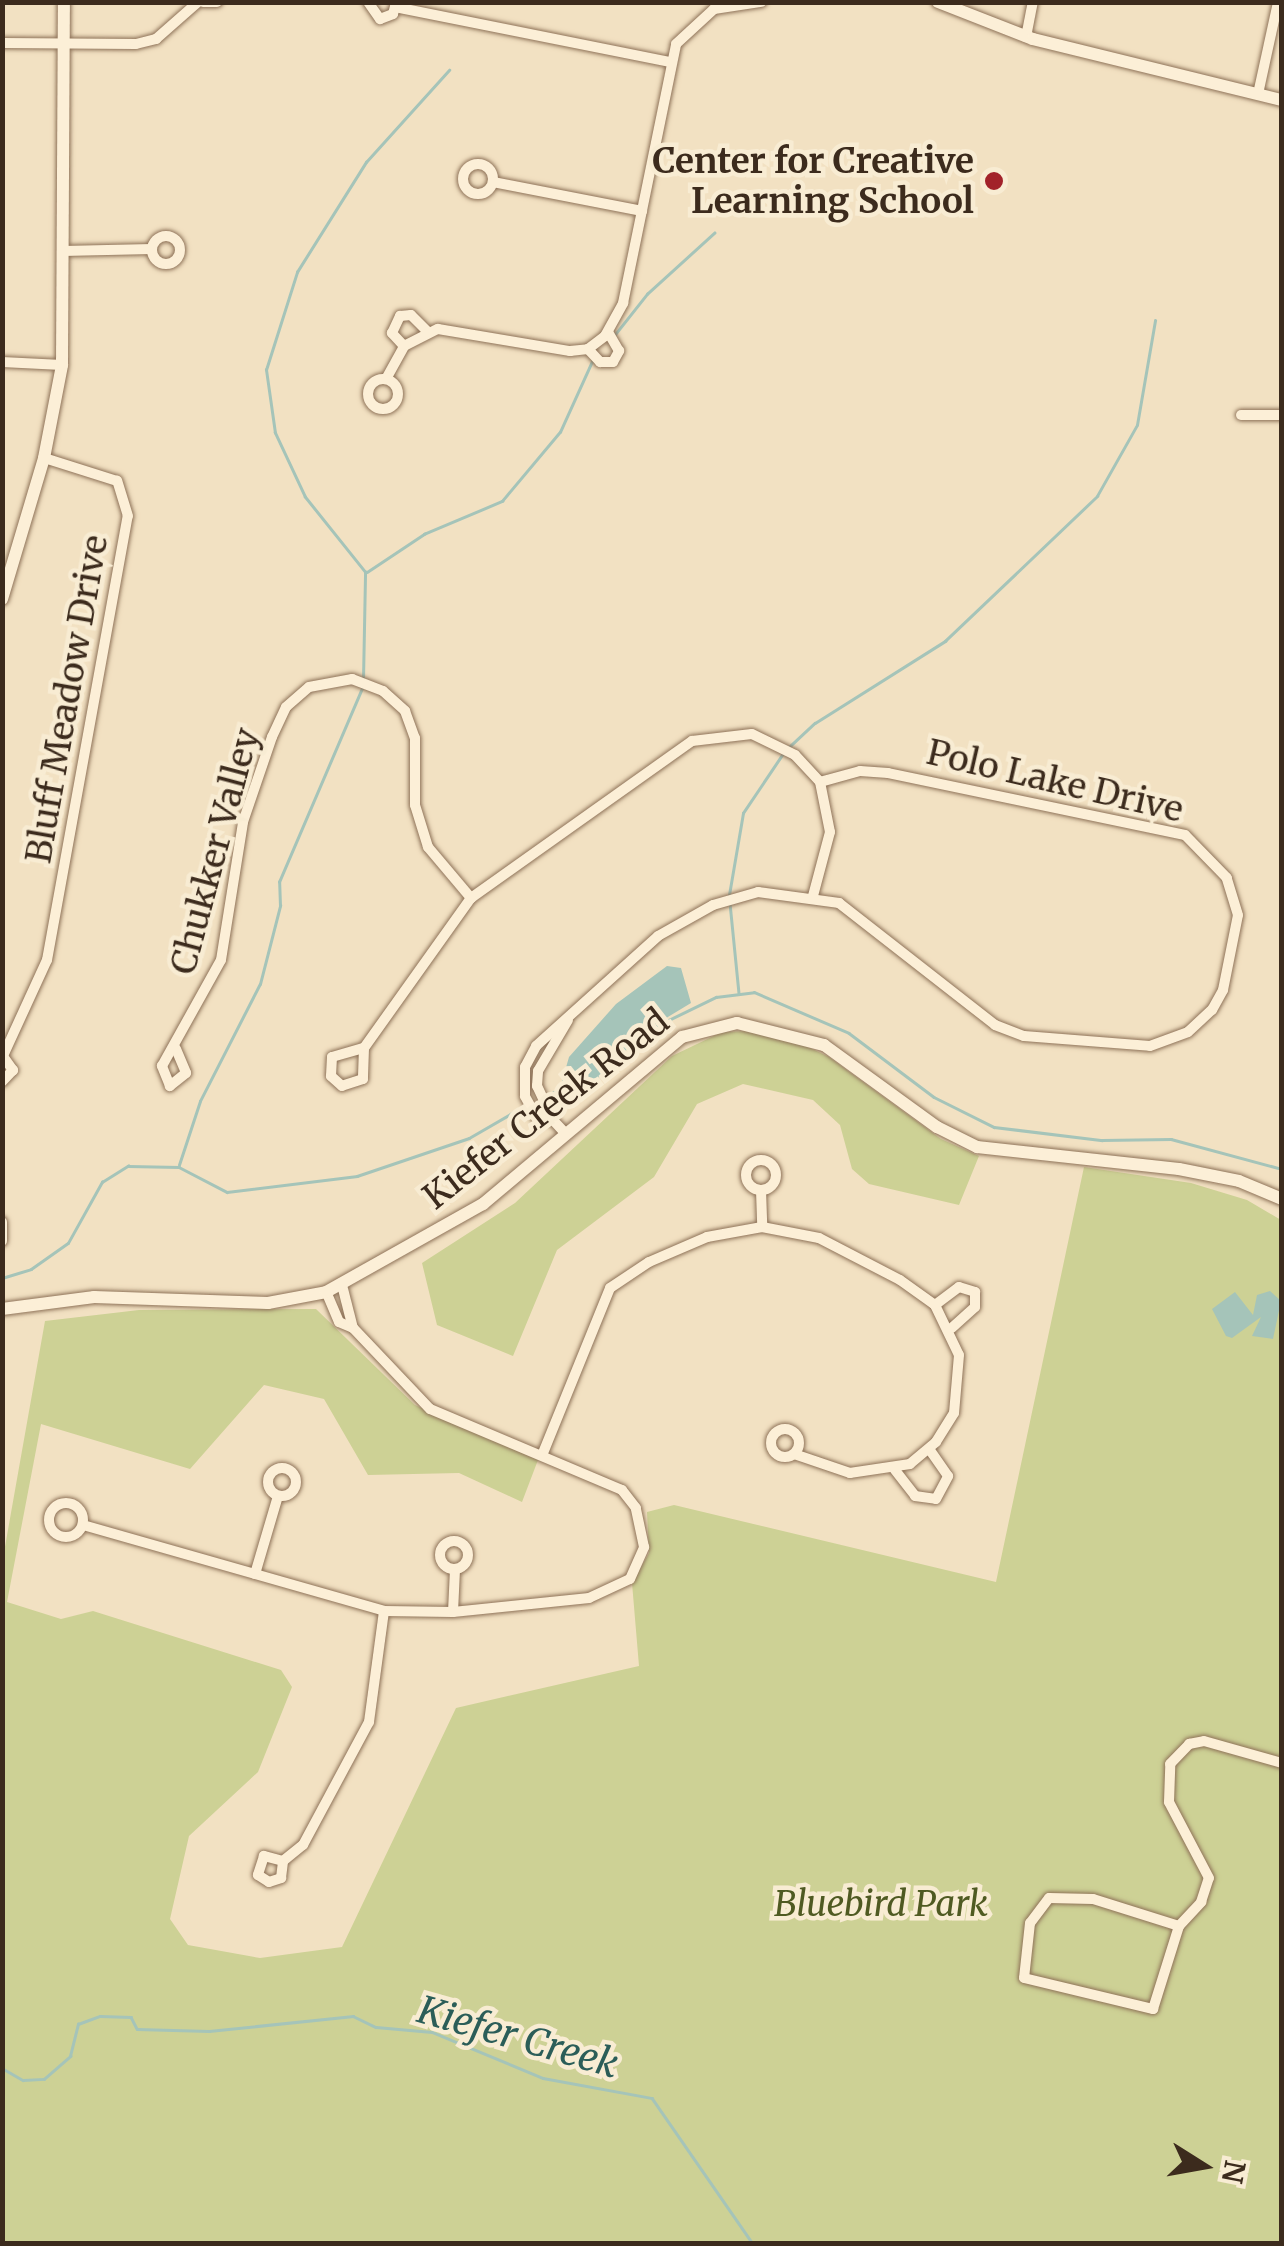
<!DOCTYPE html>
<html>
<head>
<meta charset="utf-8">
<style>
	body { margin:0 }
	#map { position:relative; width:1284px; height:2246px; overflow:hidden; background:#f2e1c2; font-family:Merriweather,serif }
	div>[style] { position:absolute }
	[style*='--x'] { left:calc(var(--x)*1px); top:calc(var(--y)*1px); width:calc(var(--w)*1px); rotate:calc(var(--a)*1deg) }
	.green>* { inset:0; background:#cdd195 }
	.water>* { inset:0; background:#a5c4b9 }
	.stream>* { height:2.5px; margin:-1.25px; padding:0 1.25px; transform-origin:1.25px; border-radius:1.25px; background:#a5c4b9 }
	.roads { filter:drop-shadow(0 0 2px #8e7258) drop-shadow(0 0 2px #8e7258) }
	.minor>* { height:10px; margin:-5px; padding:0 5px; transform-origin:5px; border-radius:5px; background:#fcefd7 }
	.minor>.ring { margin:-5px; padding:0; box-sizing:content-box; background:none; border:10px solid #fcefd7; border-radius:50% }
	.tertiary>* { height:12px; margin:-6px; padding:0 6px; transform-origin:6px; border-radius:6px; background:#fcefd7 }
	.dots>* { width:28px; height:28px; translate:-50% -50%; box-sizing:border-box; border:5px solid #f8ecd3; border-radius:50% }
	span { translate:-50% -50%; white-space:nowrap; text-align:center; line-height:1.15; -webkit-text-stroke:9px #f8ecd3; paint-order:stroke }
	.poi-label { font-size:35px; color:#3c2b1d; font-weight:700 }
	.right { translate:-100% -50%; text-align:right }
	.street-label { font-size:35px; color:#3c2b1d }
	.park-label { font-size:35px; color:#4f5a22; font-style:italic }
	.water-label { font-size:38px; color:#2b5d58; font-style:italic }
	.frame { position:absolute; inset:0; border:5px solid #3c2b1d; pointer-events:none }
	.north { position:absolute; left:1154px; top:2116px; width:100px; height:100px; -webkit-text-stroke:8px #f8ecd3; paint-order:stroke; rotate:101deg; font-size:28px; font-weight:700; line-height:40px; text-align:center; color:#3c2b1d }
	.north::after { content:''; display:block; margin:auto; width:35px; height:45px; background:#3c2b1d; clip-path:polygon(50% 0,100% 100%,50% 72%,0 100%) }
</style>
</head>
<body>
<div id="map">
	<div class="green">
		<i style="clip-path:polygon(748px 1031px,796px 1041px,829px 1057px,941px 1139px,979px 1156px,959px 1205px,869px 1184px,852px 1169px,840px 1125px,813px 1100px,743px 1084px,697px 1104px,654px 1177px,557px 1250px,513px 1356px,437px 1325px,422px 1263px,515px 1203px,672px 1056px,722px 1032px)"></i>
		<i style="clip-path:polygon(1084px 1167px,1191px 1183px,1247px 1200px,1281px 1220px,1281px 2243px,3px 2244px,3px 1558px,45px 1321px,139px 1310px,316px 1309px,415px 1405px,538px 1460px,522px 1502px,459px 1473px,368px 1475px,324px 1399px,264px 1385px,190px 1469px,41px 1424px,7px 1602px,61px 1619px,93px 1611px,281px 1670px,292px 1687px,258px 1772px,189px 1836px,170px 1919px,188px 1945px,260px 1958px,342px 1947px,456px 1708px,639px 1666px,632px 1583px,649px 1553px,647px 1512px,674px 1505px,996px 1582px)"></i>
	</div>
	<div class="water">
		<i style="clip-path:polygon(667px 966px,681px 968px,691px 1003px,648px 1029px,587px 1089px,561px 1085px,569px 1057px,616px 1004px)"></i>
		<i style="clip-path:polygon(1270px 1291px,1281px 1301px,1273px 1339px,1252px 1336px,1261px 1317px,1232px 1338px,1226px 1336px,1212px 1309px,1235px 1292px,1253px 1315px,1257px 1295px)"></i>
	</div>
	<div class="stream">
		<i style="--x:613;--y:337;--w:55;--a:-51.7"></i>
		<i style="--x:647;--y:294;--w:91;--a:-42.3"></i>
		<i style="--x:367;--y:572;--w:69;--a:-33.7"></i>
		<i style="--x:424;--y:534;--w:85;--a:-22.9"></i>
		<i style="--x:502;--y:501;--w:90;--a:-50"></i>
		<i style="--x:560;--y:432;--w:82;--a:-65.6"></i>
		<i style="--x:363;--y:680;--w:108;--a:-88.9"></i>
		<i style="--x:365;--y:572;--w:96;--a:-128.7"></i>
		<i style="--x:305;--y:497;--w:71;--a:-115.1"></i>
		<i style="--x:275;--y:433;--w:64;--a:-98.1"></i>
		<i style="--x:266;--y:370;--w:103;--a:-72.4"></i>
		<i style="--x:297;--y:272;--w:130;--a:-57.9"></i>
		<i style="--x:366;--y:162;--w:124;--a:-47.9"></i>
		<i style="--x:789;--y:747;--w:35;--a:-43"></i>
		<i style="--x:815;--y:723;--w:154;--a:-32.2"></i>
		<i style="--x:945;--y:641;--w:210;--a:-43.6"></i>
		<i style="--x:1097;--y:496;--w:81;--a:-60.6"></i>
		<i style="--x:1137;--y:425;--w:106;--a:-80.2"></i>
		<i style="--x:729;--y:895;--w:83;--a:-80.3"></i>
		<i style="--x:743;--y:813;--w:73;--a:-56.1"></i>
		<i style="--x:730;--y:903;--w:90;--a:84.3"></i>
		<i style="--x:646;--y:1031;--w:78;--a:-25.9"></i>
		<i style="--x:716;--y:997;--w:38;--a:-7"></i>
		<i style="--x:754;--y:992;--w:103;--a:23.3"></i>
		<i style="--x:849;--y:1033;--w:106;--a:37"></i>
		<i style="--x:934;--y:1097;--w:67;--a:26.6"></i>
		<i style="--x:994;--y:1127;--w:109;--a:6.9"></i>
		<i style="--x:1102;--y:1140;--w:69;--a:-0.8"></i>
		<i style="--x:1171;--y:1139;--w:115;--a:15.1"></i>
		<i style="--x:547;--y:1095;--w:22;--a:-22"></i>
		<i style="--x:179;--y:1165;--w:67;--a:-71.8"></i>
		<i style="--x:200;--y:1101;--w:131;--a:-62.9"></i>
		<i style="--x:260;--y:984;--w:81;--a:-75.6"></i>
		<i style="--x:280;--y:906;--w:24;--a:-92"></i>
		<i style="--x:279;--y:882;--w:211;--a:-66.8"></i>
		<i style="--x:2;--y:1278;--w:30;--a:-17"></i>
		<i style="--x:31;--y:1269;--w:45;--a:-35.1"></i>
		<i style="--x:68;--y:1243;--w:70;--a:-60.9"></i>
		<i style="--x:102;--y:1182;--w:31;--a:-32"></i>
		<i style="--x:128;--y:1166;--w:51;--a:1.1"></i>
		<i style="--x:179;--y:1167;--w:54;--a:27.5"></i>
		<i style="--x:227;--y:1192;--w:131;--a:-7"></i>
		<i style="--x:357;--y:1176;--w:118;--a:-18.7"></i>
		<i style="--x:469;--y:1138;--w:66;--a:-30.1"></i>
		<i style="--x:2;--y:2068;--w:24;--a:30"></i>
		<i style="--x:23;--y:2080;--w:21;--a:-3"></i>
		<i style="--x:44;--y:2079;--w:35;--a:-41"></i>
		<i style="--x:70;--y:2056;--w:33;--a:-76"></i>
		<i style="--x:78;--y:2024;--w:23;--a:-20"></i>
		<i style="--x:100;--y:2016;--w:31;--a:2"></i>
		<i style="--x:131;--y:2017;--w:13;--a:63"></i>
		<i style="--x:137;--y:2029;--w:72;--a:1.6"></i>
		<i style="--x:209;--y:2031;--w:145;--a:-5.9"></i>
		<i style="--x:353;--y:2016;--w:25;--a:26"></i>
		<i style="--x:376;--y:2027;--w:56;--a:5.1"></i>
		<i style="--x:432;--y:2032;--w:120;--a:22.5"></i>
		<i style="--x:543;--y:2078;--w:111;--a:10.4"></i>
		<i style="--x:652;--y:2098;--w:178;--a:55.3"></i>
	</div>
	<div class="roads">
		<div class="minor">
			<i style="--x:203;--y:2;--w:14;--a:0"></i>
			<i style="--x:368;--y:2;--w:21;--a:55"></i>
			<i style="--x:380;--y:19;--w:14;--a:-21"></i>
			<i style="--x:393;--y:14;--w:11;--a:-75"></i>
			<i style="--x:395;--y:7;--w:281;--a:11.3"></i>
			<i style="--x:1026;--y:37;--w:36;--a:-79"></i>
			<i style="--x:2;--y:43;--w:134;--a:0.4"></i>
			<i style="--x:136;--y:44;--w:21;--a:-14"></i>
			<i style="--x:156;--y:39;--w:56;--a:-41.4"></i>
			<i style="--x:1258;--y:94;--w:94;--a:-77.7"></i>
			<i class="ring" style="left:463px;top:164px;width:20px;height:20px"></i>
			<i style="--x:493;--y:182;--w:152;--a:11"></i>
			<i class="ring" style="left:152px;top:236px;width:18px;height:18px"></i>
			<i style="--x:63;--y:251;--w:89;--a:-1.3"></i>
			<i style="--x:404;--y:346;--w:18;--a:-133"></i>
			<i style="--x:392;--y:333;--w:19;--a:-65"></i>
			<i style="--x:400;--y:316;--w:11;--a:-5"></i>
			<i style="--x:411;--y:315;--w:23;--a:45"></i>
			<i style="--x:588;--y:349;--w:18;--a:47"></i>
			<i style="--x:600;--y:362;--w:13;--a:0"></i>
			<i style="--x:613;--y:362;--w:13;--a:-61"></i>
			<i style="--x:619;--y:351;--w:22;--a:-120"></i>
			<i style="--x:2;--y:362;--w:60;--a:2.9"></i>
			<i class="ring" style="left:368px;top:379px;width:20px;height:20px"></i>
			<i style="--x:386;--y:379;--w:38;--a:-61"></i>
			<i style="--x:404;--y:346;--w:38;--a:-27"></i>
			<i style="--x:438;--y:329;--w:134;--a:9.5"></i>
			<i style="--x:570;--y:351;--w:18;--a:-6"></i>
			<i style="--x:588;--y:349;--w:21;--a:-37"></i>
			<i style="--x:605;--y:336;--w:38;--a:-61"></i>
			<i style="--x:623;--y:303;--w:264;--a:-78.4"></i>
			<i style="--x:676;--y:44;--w:52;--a:-42.6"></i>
			<i style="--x:714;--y:9;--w:48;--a:-8.5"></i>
			<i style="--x:1241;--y:415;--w:41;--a:0"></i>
			<i style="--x:364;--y:1048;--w:31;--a:92"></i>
			<i style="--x:363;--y:1079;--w:22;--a:162"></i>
			<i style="--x:342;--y:1086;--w:15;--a:-138"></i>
			<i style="--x:331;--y:1076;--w:19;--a:-87"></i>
			<i style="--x:332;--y:1057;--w:33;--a:-16"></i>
			<i style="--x:364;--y:1048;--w:184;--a:-54.5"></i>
			<i style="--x:471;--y:898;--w:271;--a:-35.4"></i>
			<i style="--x:692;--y:741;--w:60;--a:-6.7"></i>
			<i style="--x:752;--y:734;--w:48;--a:26"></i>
			<i style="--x:795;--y:755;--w:37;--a:47"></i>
			<i style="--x:820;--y:782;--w:51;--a:78.7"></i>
			<i style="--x:830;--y:832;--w:66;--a:104.9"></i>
			<i style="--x:176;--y:1049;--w:26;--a:67"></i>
			<i style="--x:186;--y:1073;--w:21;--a:141"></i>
			<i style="--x:170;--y:1086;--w:22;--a:-112"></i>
			<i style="--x:162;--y:1066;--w:121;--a:-60.9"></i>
			<i style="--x:221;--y:960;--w:140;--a:-80.9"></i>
			<i style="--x:243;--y:822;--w:90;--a:-71.2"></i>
			<i style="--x:272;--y:737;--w:33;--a:-65"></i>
			<i style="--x:286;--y:707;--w:30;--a:-41"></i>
			<i style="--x:309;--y:687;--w:44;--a:-10.5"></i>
			<i style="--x:352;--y:679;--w:33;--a:21"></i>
			<i style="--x:383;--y:691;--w:30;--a:42"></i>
			<i style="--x:405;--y:711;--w:29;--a:70"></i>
			<i style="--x:415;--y:738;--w:67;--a:90"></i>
			<i style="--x:415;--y:805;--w:44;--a:72.8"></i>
			<i style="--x:428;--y:847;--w:67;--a:49.9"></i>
			<i style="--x:2;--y:1055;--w:19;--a:54"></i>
			<i style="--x:13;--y:1070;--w:16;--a:133"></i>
			<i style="--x:3;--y:1056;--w:106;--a:-65.4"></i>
			<i style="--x:47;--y:960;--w:451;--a:-79.7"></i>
			<i style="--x:128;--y:516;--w:37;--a:-107"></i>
			<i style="--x:117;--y:481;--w:77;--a:-162.5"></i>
			<i style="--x:553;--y:1120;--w:38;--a:-115"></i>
			<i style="--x:537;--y:1086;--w:15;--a:-86"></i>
			<i style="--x:538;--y:1071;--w:59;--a:-59.5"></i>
			<i style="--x:566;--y:1134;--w:19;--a:-133"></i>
			<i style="--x:553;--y:1120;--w:16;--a:-173"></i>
			<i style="--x:537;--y:1118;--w:25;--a:-119"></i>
			<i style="--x:525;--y:1096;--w:29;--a:-90"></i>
			<i style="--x:525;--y:1067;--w:24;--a:-62"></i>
			<i style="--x:536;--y:1046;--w:164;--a:-42"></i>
			<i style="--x:658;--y:936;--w:63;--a:-29.4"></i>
			<i style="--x:713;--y:905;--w:47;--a:-16.1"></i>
			<i style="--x:758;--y:892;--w:82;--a:7.7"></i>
			<i style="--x:839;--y:903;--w:198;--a:38"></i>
			<i style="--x:995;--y:1025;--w:31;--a:21"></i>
			<i style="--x:1024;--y:1036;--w:126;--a:4.5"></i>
			<i style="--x:1150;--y:1046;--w:40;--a:-20.2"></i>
			<i style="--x:1188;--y:1032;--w:33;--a:-43"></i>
			<i style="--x:1212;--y:1010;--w:23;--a:-61"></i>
			<i style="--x:1223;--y:990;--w:76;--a:-78.7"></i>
			<i style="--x:1238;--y:915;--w:39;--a:-107"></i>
			<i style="--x:1227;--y:878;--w:60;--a:-134.3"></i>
			<i style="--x:1185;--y:835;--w:303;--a:-168.2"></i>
			<i style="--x:888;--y:773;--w:28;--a:-176"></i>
			<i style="--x:860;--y:771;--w:41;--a:164.6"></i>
			<i class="ring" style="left:746px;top:1160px;width:20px;height:20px"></i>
			<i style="--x:761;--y:1190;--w:37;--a:88"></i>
			<i style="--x:2;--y:1222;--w:19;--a:90"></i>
			<i style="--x:342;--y:1285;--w:44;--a:75.7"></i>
			<i style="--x:935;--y:1305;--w:30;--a:-37"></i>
			<i style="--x:959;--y:1287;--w:17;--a:17"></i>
			<i style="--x:975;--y:1292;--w:15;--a:90"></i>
			<i style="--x:975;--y:1307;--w:31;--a:138"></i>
			<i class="ring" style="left:771px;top:1429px;width:18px;height:18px"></i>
			<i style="--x:543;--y:1453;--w:178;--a:-67.9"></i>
			<i style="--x:610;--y:1288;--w:47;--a:-33.7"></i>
			<i style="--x:649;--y:1262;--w:63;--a:-23.3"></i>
			<i style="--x:707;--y:1237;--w:56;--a:-10.3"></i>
			<i style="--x:762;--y:1227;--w:58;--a:10.9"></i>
			<i style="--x:819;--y:1238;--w:91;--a:27.4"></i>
			<i style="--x:900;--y:1280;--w:43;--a:35.5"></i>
			<i style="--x:935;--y:1305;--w:55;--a:64.4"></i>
			<i style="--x:959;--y:1355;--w:58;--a:94.9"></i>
			<i style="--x:954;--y:1413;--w:34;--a:122"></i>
			<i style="--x:936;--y:1442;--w:34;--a:140"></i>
			<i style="--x:910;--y:1464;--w:61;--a:171.5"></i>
			<i style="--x:850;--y:1473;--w:59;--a:-161.3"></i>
			<i class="ring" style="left:268px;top:1468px;width:18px;height:18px"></i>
			<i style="--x:895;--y:1470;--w:33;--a:52"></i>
			<i style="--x:915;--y:1496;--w:21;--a:8"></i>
			<i style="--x:936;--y:1499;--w:26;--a:-62"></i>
			<i style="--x:948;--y:1476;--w:33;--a:-125"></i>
			<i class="ring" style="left:49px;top:1503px;width:24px;height:24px"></i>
			<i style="--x:83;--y:1525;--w:313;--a:15.9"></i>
			<i style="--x:384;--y:1611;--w:69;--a:0.8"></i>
			<i style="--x:453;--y:1612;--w:137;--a:-5.9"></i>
			<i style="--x:589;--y:1598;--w:45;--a:-24.9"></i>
			<i style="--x:630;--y:1579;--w:35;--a:-66"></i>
			<i style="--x:644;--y:1547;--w:40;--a:-102"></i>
			<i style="--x:636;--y:1508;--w:23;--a:-128"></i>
			<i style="--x:622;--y:1490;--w:208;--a:-157.1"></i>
			<i style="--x:430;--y:1409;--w:112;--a:-133.5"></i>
			<i style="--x:353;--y:1328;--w:15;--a:-157"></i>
			<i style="--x:339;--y:1322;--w:33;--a:-113"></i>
			<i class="ring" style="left:440px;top:1541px;width:18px;height:18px"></i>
			<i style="--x:255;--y:1574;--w:81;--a:-73.6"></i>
			<i style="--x:453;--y:1612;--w:43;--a:-87.3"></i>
			<i style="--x:283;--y:1861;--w:20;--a:-165"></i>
			<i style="--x:264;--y:1856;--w:20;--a:108"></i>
			<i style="--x:258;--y:1875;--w:13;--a:32"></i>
			<i style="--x:269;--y:1882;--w:13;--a:-18"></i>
			<i style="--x:281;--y:1878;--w:17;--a:-83"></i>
			<i style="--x:283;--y:1861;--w:26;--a:-39"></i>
			<i style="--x:303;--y:1845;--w:140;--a:-61.8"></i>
			<i style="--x:369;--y:1722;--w:112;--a:-82.3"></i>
			<i style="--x:1179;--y:1926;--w:90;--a:-162.6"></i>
			<i style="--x:1093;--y:1899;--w:44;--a:-178.7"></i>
			<i style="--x:1049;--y:1898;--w:31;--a:127"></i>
			<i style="--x:1030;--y:1923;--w:55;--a:96.2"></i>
			<i style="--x:1024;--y:1978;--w:133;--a:13.5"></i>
			<i style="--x:1153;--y:2009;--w:87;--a:-72.6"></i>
			<i style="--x:1179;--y:1926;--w:33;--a:-47"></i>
			<i style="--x:1201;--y:1902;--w:25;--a:-72"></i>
			<i style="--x:1209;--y:1878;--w:86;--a:-117.8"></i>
			<i style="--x:1169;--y:1802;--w:38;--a:-88"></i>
			<i style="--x:1170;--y:1764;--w:28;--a:-46"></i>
			<i style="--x:1189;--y:1744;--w:15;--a:-11"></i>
			<i style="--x:1204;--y:1741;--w:81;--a:15.8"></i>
		</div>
		<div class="tertiary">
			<i style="--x:938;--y:2;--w:102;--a:21.3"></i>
			<i style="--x:1033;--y:39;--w:256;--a:13.8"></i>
			<i style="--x:2;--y:599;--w:147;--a:-73.4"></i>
			<i style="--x:44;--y:458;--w:95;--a:-79"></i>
			<i style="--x:62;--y:365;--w:363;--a:-89.7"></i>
			<i style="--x:2;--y:1309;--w:93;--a:-7.4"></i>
			<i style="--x:94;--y:1297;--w:174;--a:2"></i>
			<i style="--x:268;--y:1303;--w:59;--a:-10.7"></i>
			<i style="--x:326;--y:1292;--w:180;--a:-29.3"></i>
			<i style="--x:483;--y:1204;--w:260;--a:-40"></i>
			<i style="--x:682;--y:1037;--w:57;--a:-14.3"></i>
			<i style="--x:737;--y:1023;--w:90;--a:14.2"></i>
			<i style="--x:824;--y:1045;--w:140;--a:36"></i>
			<i style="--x:937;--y:1127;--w:45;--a:26.6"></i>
			<i style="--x:977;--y:1147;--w:203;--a:6.2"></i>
			<i style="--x:1179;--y:1169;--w:61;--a:11.3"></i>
			<i style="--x:1239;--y:1181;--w:47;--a:22.7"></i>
		</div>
	</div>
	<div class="dots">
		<i style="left:994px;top:181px;background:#a2222a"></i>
	</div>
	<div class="poi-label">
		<span class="right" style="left:974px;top:181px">Center for Creative<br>Learning School</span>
	</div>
	<div class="street-label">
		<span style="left:67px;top:699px;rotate:-80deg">Bluff Meadow Drive</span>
		<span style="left:1055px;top:781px;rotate:13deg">Polo Lake Drive</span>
		<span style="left:215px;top:851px;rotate:-75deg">Chukker Valley</span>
		<span style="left:546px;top:1109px;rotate:-38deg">Kiefer Creek Road</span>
	</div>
	<div class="park-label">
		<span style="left:881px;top:1904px">Bluebird Park</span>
	</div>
	<div class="water-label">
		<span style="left:518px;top:2037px;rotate:16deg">Kiefer Creek</span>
	</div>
	<div class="frame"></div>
	<div class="north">N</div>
</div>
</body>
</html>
